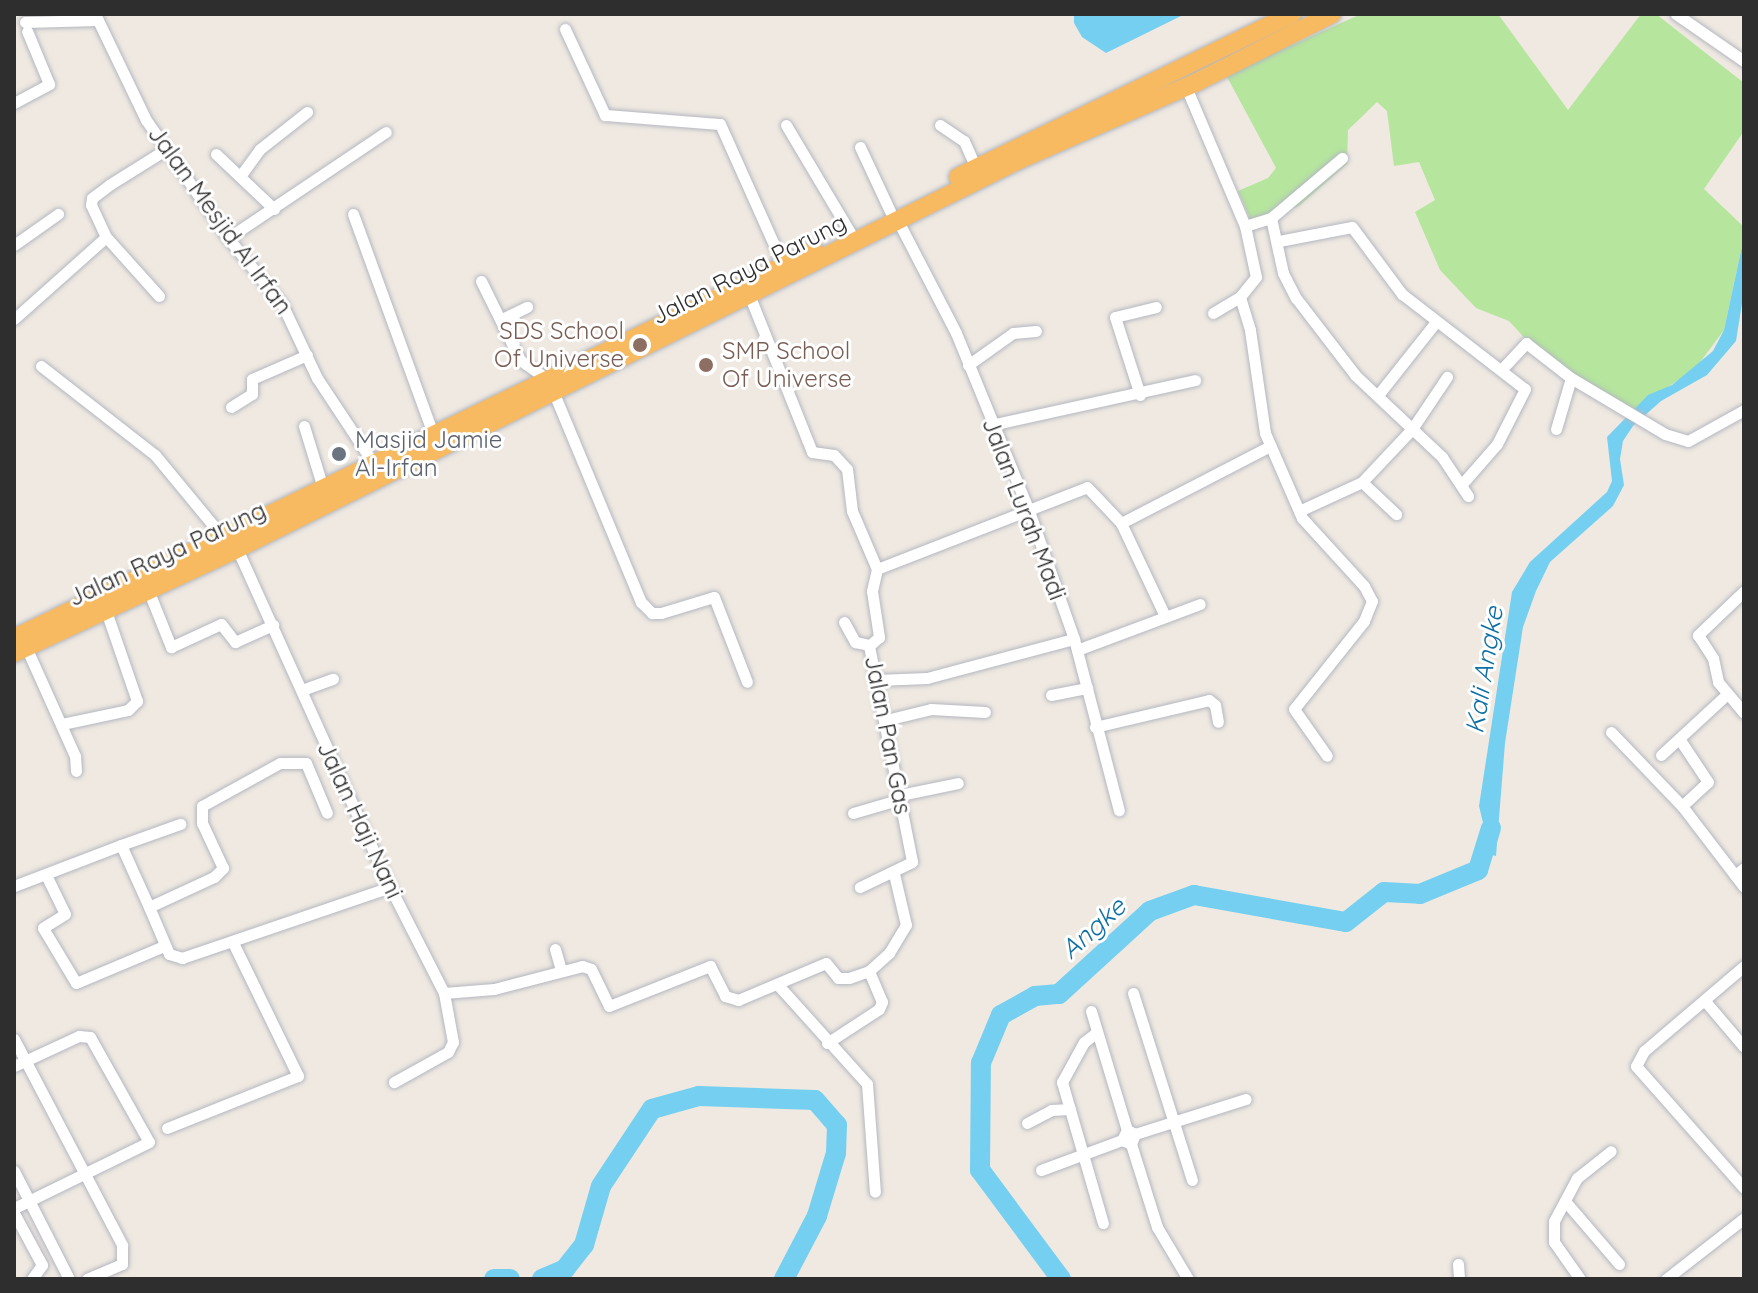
<!DOCTYPE html>
<html>
<head>
<meta charset="utf-8">
<style>
	body { margin:0 }
	#map { position:relative; width:1758px; height:1293px; overflow:hidden; background:#efe9e1; font-family:Quicksand,sans-serif }
	div>[style] { position:absolute }
	[style*='--x'] { left:calc(var(--x)*1px); top:calc(var(--y)*1px); width:calc(var(--w)*1px); rotate:calc(var(--a)*1deg) }
	.green>* { inset:0; background:#b6e59e }
	.water>* { inset:0; background:#75cff0 }
	.river>* { height:20px; margin:-10px; padding:0 10px; transform-origin:10px; border-radius:10px; background:#75cff0 }
	.roads { filter:drop-shadow(0 0 2px #b4b7c1) drop-shadow(0 0 2px #b4b7c1) }
	.minor>* { height:11px; margin:-5.5px; padding:0 5.5px; transform-origin:5.5px; border-radius:5.5px; background:#fff }
	.trunk>* { height:18px; margin:-9px; padding:0 9px; transform-origin:9px; border-radius:9px; background:#f8ba60 }
	.dots>* { width:22px; height:22px; translate:-50% -50%; box-sizing:border-box; border:4px solid #fff; border-radius:50% }
	span { translate:-50% -50%; white-space:nowrap; text-align:center; line-height:1.15; -webkit-text-stroke:6px #fff; paint-order:stroke }
	.street-label { font-size:24px; color:#2e2e2e }
	.education-label { font-size:24px; color:#785e54 }
	.right { translate:-100% -50%; text-align:right }
	.left { translate:0 -50%; text-align:left }
	.worship-label { font-size:24px; color:#5b616d }
	.water-label { font-size:26px; color:#0d6fa3; font-style:italic }
	.frame { position:absolute; inset:0; border:16px solid #2e2e2e; pointer-events:none }
</style>
</head>
<body>
<div id="map">
	<div class="green">
		<i style="clip-path:polygon(1361px 14px,1498px 14px,1568px 110px,1641px 14px,1656px 14px,1744px 83px,1744px 131px,1704px 189px,1744px 227px,1744px 237px,1724px 330px,1695px 369px,1633px 410px,1579px 380px,1532px 346px,1509px 321px,1476px 308px,1440px 270px,1415px 212px,1435px 200px,1419px 162px,1394px 166px,1387px 111px,1377px 102px,1348px 130px,1347px 164px,1299px 206px,1252px 223px,1238px 191px,1268px 178px,1276px 168px,1226px 75px)"></i>
	</div>
	<div class="water">
		<i style="clip-path:polygon(1185px 14px,1106px 53px,1082px 37px,1074px 23px,1074px 14px)"></i>
		<i style="clip-path:polygon(1744px 237px,1744px 291px,1736px 341px,1707px 375px,1661px 401px,1633px 426px,1623px 441px,1620px 459px,1624px 485px,1613px 506px,1550px 562px,1536px 591px,1523px 627px,1505px 743px,1496px 856px,1481px 852px,1485px 831px,1479px 806px,1512px 592px,1530px 562px,1607px 492px,1612px 481px,1607px 437px,1648px 395px,1672px 385px,1713px 351px,1724px 330px)"></i>
	</div>
	<div class="river">
		<i style="--x:494;--y:1279;--w:16;--a:0"></i>
		<i style="--x:542;--y:1279;--w:25;--a:-23"></i>
		<i style="--x:565;--y:1269;--w:31;--a:-52"></i>
		<i style="--x:584;--y:1245;--w:61;--a:-73.9"></i>
		<i style="--x:601;--y:1186;--w:92;--a:-56.5"></i>
		<i style="--x:652;--y:1109;--w:49;--a:-15.5"></i>
		<i style="--x:699;--y:1096;--w:116;--a:2"></i>
		<i style="--x:815;--y:1100;--w:33;--a:49"></i>
		<i style="--x:837;--y:1125;--w:28;--a:92"></i>
		<i style="--x:836;--y:1153;--w:66;--a:106.8"></i>
		<i style="--x:817;--y:1216;--w:71;--a:117.6"></i>
		<i style="--x:1061;--y:1279;--w:136;--a:-126.6"></i>
		<i style="--x:980;--y:1170;--w:107;--a:-89.5"></i>
		<i style="--x:981;--y:1063;--w:52;--a:-67.4"></i>
		<i style="--x:1001;--y:1015;--w:39;--a:-29"></i>
		<i style="--x:1035;--y:996;--w:24;--a:-5"></i>
		<i style="--x:1059;--y:994;--w:123;--a:-42.4"></i>
		<i style="--x:1150;--y:911;--w:47;--a:-20"></i>
		<i style="--x:1194;--y:895;--w:154;--a:10.1"></i>
		<i style="--x:1346;--y:922;--w:48;--a:-38.3"></i>
		<i style="--x:1384;--y:892;--w:36;--a:3"></i>
		<i style="--x:1420;--y:894;--w:63;--a:-22.5"></i>
		<i style="--x:1478;--y:870;--w:44;--a:-72.8"></i>
	</div>
	<div class="roads">
		<div class="minor">
			<i style="--x:95;--y:14;--w:118;--a:64.3"></i>
			<i style="--x:146;--y:120;--w:144;--a:55.2"></i>
			<i style="--x:228;--y:238;--w:85;--a:50.7"></i>
			<i style="--x:282;--y:304;--w:82;--a:64.7"></i>
			<i style="--x:317;--y:378;--w:103;--a:56.5"></i>
			<i style="--x:1676;--y:14;--w:83;--a:34.7"></i>
			<i style="--x:25;--y:22;--w:73;--a:-1.6"></i>
			<i style="--x:565;--y:29;--w:95;--a:65.1"></i>
			<i style="--x:605;--y:115;--w:115;--a:4.5"></i>
			<i style="--x:720;--y:124;--w:154;--a:65.9"></i>
			<i style="--x:1186;--y:87;--w:151;--a:67"></i>
			<i style="--x:1245;--y:226;--w:27;--a:-17"></i>
			<i style="--x:1271;--y:218;--w:93;--a:-40.2"></i>
			<i style="--x:14;--y:103;--w:40;--a:-28"></i>
			<i style="--x:49;--y:84;--w:57;--a:-112.5"></i>
			<i style="--x:786;--y:125;--w:127;--a:59.2"></i>
			<i style="--x:940;--y:125;--w:29;--a:34"></i>
			<i style="--x:964;--y:141;--w:30;--a:66"></i>
			<i style="--x:860;--y:147;--w:71;--a:64.9"></i>
			<i style="--x:216;--y:154;--w:80;--a:43.5"></i>
			<i style="--x:241;--y:175;--w:32;--a:-54"></i>
			<i style="--x:260;--y:149;--w:60;--a:-38.2"></i>
			<i style="--x:353;--y:214;--w:236;--a:70"></i>
			<i style="--x:1271;--y:218;--w:56;--a:77.7"></i>
			<i style="--x:1283;--y:273;--w:28;--a:63"></i>
			<i style="--x:1296;--y:298;--w:97;--a:52.5"></i>
			<i style="--x:1355;--y:375;--w:120;--a:43.3"></i>
			<i style="--x:1442;--y:457;--w:47;--a:56.3"></i>
			<i style="--x:898;--y:221;--w:126;--a:62.6"></i>
			<i style="--x:956;--y:333;--w:192;--a:67.7"></i>
			<i style="--x:1029;--y:511;--w:136;--a:70.6"></i>
			<i style="--x:1074;--y:639;--w:177;--a:75.3"></i>
			<i style="--x:1245;--y:226;--w:52;--a:77.8"></i>
			<i style="--x:1256;--y:277;--w:26;--a:129"></i>
			<i style="--x:1240;--y:297;--w:34;--a:73"></i>
			<i style="--x:1250;--y:330;--w:104;--a:81.7"></i>
			<i style="--x:1265;--y:433;--w:93;--a:66.5"></i>
			<i style="--x:1302;--y:518;--w:92;--a:47.6"></i>
			<i style="--x:1364;--y:586;--w:17;--a:62"></i>
			<i style="--x:1372;--y:601;--w:22;--a:112"></i>
			<i style="--x:1364;--y:621;--w:112;--a:128.5"></i>
			<i style="--x:1294;--y:709;--w:57;--a:54.9"></i>
			<i style="--x:228;--y:238;--w:190;--a:-33.9"></i>
			<i style="--x:1279;--y:241;--w:74;--a:-10.9"></i>
			<i style="--x:1352;--y:227;--w:84;--a:53.3"></i>
			<i style="--x:1402;--y:294;--w:155;--a:37.7"></i>
			<i style="--x:1525;--y:389;--w:62;--a:117"></i>
			<i style="--x:1497;--y:444;--w:52;--a:131.1"></i>
			<i style="--x:14;--y:245;--w:54;--a:-35.2"></i>
			<i style="--x:481;--y:281;--w:88;--a:63.7"></i>
			<i style="--x:520;--y:360;--w:35;--a:35"></i>
			<i style="--x:159;--y:296;--w:79;--a:-131.9"></i>
			<i style="--x:106;--y:237;--w:35;--a:-115"></i>
			<i style="--x:91;--y:205;--w:7;--a:-82"></i>
			<i style="--x:92;--y:198;--w:21;--a:-37"></i>
			<i style="--x:109;--y:185;--w:66;--a:-32"></i>
			<i style="--x:750;--y:297;--w:167;--a:68.2"></i>
			<i style="--x:812;--y:452;--w:22;--a:8"></i>
			<i style="--x:834;--y:455;--w:19;--a:47"></i>
			<i style="--x:847;--y:469;--w:42;--a:83.2"></i>
			<i style="--x:852;--y:511;--w:63;--a:66.7"></i>
			<i style="--x:877;--y:569;--w:23;--a:103"></i>
			<i style="--x:872;--y:591;--w:47;--a:81.3"></i>
			<i style="--x:879;--y:637;--w:13;--a:138"></i>
			<i style="--x:869;--y:646;--w:220;--a:78.7"></i>
			<i style="--x:912;--y:862;--w:58;--a:154.3"></i>
			<i style="--x:1213;--y:313;--w:31;--a:-31"></i>
			<i style="--x:14;--y:319;--w:123;--a:-41.7"></i>
			<i style="--x:502;--y:319;--w:28;--a:-26"></i>
			<i style="--x:968;--y:365;--w:55;--a:-35.4"></i>
			<i style="--x:1013;--y:333;--w:23;--a:-5"></i>
			<i style="--x:41;--y:366;--w:145;--a:38"></i>
			<i style="--x:155;--y:455;--w:105;--a:50.4"></i>
			<i style="--x:1501;--y:370;--w:37;--a:-47"></i>
			<i style="--x:1526;--y:343;--w:57;--a:37.9"></i>
			<i style="--x:1571;--y:378;--w:109;--a:30.8"></i>
			<i style="--x:1665;--y:434;--w:24;--a:17"></i>
			<i style="--x:1688;--y:441;--w:64;--a:-29"></i>
			<i style="--x:553;--y:391;--w:229;--a:67.4"></i>
			<i style="--x:641;--y:602;--w:16;--a:45"></i>
			<i style="--x:652;--y:613;--w:9;--a:0"></i>
			<i style="--x:661;--y:613;--w:55;--a:-16.8"></i>
			<i style="--x:714;--y:597;--w:91;--a:68.8"></i>
			<i style="--x:1140;--y:395;--w:82;--a:-107.8"></i>
			<i style="--x:1115;--y:317;--w:42;--a:-13.7"></i>
			<i style="--x:1378;--y:395;--w:92;--a:-51.6"></i>
			<i style="--x:231;--y:407;--w:25;--a:-32"></i>
			<i style="--x:252;--y:394;--w:15;--a:-90"></i>
			<i style="--x:252;--y:379;--w:60;--a:-23.6"></i>
			<i style="--x:991;--y:425;--w:209;--a:-12.4"></i>
			<i style="--x:304;--y:426;--w:65;--a:73"></i>
			<i style="--x:1556;--y:429;--w:53;--a:-73.6"></i>
			<i style="--x:1362;--y:482;--w:47;--a:43.3"></i>
			<i style="--x:1299;--y:511;--w:69;--a:-24.7"></i>
			<i style="--x:1362;--y:482;--w:73;--a:-46.7"></i>
			<i style="--x:1412;--y:429;--w:63;--a:-56.1"></i>
			<i style="--x:1121;--y:523;--w:168;--a:-27.3"></i>
			<i style="--x:235;--y:544;--w:376;--a:65.7"></i>
			<i style="--x:390;--y:887;--w:119;--a:63"></i>
			<i style="--x:444;--y:993;--w:50;--a:79.6"></i>
			<i style="--x:453;--y:1042;--w:11;--a:117"></i>
			<i style="--x:448;--y:1052;--w:62;--a:150.9"></i>
			<i style="--x:877;--y:569;--w:225;--a:-21.3"></i>
			<i style="--x:1087;--y:487;--w:50;--a:46.6"></i>
			<i style="--x:1121;--y:523;--w:103;--a:64.7"></i>
			<i style="--x:147;--y:587;--w:65;--a:68.2"></i>
			<i style="--x:171;--y:647;--w:55;--a:-24.7"></i>
			<i style="--x:221;--y:624;--w:23;--a:52"></i>
			<i style="--x:235;--y:642;--w:42;--a:-24.1"></i>
			<i style="--x:1744;--y:591;--w:64;--a:136.3"></i>
			<i style="--x:1698;--y:635;--w:27;--a:57"></i>
			<i style="--x:1713;--y:658;--w:25;--a:78"></i>
			<i style="--x:1718;--y:682;--w:40;--a:50"></i>
			<i style="--x:844;--y:622;--w:23;--a:61"></i>
			<i style="--x:855;--y:642;--w:14;--a:12"></i>
			<i style="--x:26;--y:647;--w:120;--a:65.8"></i>
			<i style="--x:75;--y:756;--w:15;--a:86"></i>
			<i style="--x:1077;--y:650;--w:131;--a:-20.5"></i>
			<i style="--x:877;--y:680;--w:50;--a:-2.3"></i>
			<i style="--x:927;--y:678;--w:152;--a:-14.9"></i>
			<i style="--x:302;--y:690;--w:33;--a:-20"></i>
			<i style="--x:1051;--y:695;--w:37;--a:-11"></i>
			<i style="--x:886;--y:720;--w:46;--a:-13.7"></i>
			<i style="--x:931;--y:709;--w:54;--a:3.2"></i>
			<i style="--x:62;--y:724;--w:67;--a:-12"></i>
			<i style="--x:128;--y:710;--w:13;--a:-45"></i>
			<i style="--x:137;--y:701;--w:102;--a:-109"></i>
			<i style="--x:1095;--y:727;--w:117;--a:-13.3"></i>
			<i style="--x:1209;--y:700;--w:8;--a:40"></i>
			<i style="--x:1215;--y:705;--w:17;--a:80"></i>
			<i style="--x:1611;--y:732;--w:103;--a:46.2"></i>
			<i style="--x:1682;--y:806;--w:35;--a:-43"></i>
			<i style="--x:1708;--y:782;--w:50;--a:-123.7"></i>
			<i style="--x:1661;--y:755;--w:90;--a:-42.7"></i>
			<i style="--x:900;--y:795;--w:59;--a:-11.7"></i>
			<i style="--x:1682;--y:806;--w:102;--a:52.6"></i>
			<i style="--x:853;--y:813;--w:50;--a:-16.3"></i>
			<i style="--x:121;--y:845;--w:63;--a:-19.6"></i>
			<i style="--x:46;--y:875;--w:43;--a:64"></i>
			<i style="--x:65;--y:914;--w:26;--a:148"></i>
			<i style="--x:43;--y:928;--w:64;--a:59"></i>
			<i style="--x:76;--y:983;--w:95;--a:-22.8"></i>
			<i style="--x:1735;--y:875;--w:11;--a:-38"></i>
			<i style="--x:14;--y:886;--w:115;--a:-21"></i>
			<i style="--x:121;--y:845;--w:68;--a:65.7"></i>
			<i style="--x:149;--y:907;--w:72;--a:-24.8"></i>
			<i style="--x:214;--y:877;--w:13;--a:-45"></i>
			<i style="--x:223;--y:868;--w:50;--a:-115"></i>
			<i style="--x:202;--y:823;--w:17;--a:-90"></i>
			<i style="--x:202;--y:806;--w:89;--a:-28.9"></i>
			<i style="--x:280;--y:763;--w:26;--a:0"></i>
			<i style="--x:306;--y:763;--w:54;--a:67.2"></i>
			<i style="--x:149;--y:907;--w:51;--a:66.9"></i>
			<i style="--x:169;--y:954;--w:14;--a:17"></i>
			<i style="--x:182;--y:958;--w:220;--a:-18.8"></i>
			<i style="--x:555;--y:949;--w:22;--a:74"></i>
			<i style="--x:1744;--y:966;--w:131;--a:139.6"></i>
			<i style="--x:1644;--y:1051;--w:17;--a:118"></i>
			<i style="--x:1636;--y:1066;--w:163;--a:48.5"></i>
			<i style="--x:778;--y:985;--w:133;--a:48"></i>
			<i style="--x:867;--y:1084;--w:108;--a:85.8"></i>
			<i style="--x:444;--y:993;--w:50;--a:-4.6"></i>
			<i style="--x:494;--y:989;--w:91;--a:-14.6"></i>
			<i style="--x:582;--y:966;--w:9;--a:18"></i>
			<i style="--x:591;--y:969;--w:41;--a:64.1"></i>
			<i style="--x:609;--y:1006;--w:109;--a:-21.6"></i>
			<i style="--x:710;--y:966;--w:34;--a:63"></i>
			<i style="--x:725;--y:996;--w:14;--a:17"></i>
			<i style="--x:738;--y:1000;--w:95;--a:-22.8"></i>
			<i style="--x:826;--y:963;--w:19;--a:51"></i>
			<i style="--x:838;--y:978;--w:11;--a:0"></i>
			<i style="--x:849;--y:978;--w:21;--a:-19"></i>
			<i style="--x:869;--y:971;--w:27;--a:-42"></i>
			<i style="--x:889;--y:953;--w:33;--a:-59"></i>
			<i style="--x:906;--y:925;--w:52;--a:-103.2"></i>
			<i style="--x:1133;--y:993;--w:196;--a:72.5"></i>
			<i style="--x:1705;--y:1001;--w:60;--a:49.7"></i>
			<i style="--x:1091;--y:1011;--w:124;--a:73.2"></i>
			<i style="--x:1097;--y:1032;--w:16;--a:142"></i>
			<i style="--x:1084;--y:1042;--w:46;--a:118.8"></i>
			<i style="--x:1062;--y:1082;--w:147;--a:73.8"></i>
			<i style="--x:14;--y:1039;--w:233;--a:62.3"></i>
			<i style="--x:122;--y:1245;--w:19;--a:90"></i>
			<i style="--x:122;--y:1264;--w:38;--a:157"></i>
			<i style="--x:827;--y:1043;--w:62;--a:-33.2"></i>
			<i style="--x:879;--y:1009;--w:8;--a:-67"></i>
			<i style="--x:882;--y:1002;--w:34;--a:-113"></i>
			<i style="--x:14;--y:1066;--w:72;--a:-24.8"></i>
			<i style="--x:79;--y:1036;--w:11;--a:5"></i>
			<i style="--x:90;--y:1037;--w:120;--a:60.7"></i>
			<i style="--x:149;--y:1142;--w:150;--a:153.9"></i>
			<i style="--x:1027;--y:1123;--w:27;--a:-28"></i>
			<i style="--x:1051;--y:1110;--w:19;--a:-3"></i>
			<i style="--x:167;--y:1128;--w:141;--a:-21.7"></i>
			<i style="--x:298;--y:1076;--w:148;--a:-116"></i>
			<i style="--x:1135;--y:1134;--w:116;--a:-17.5"></i>
			<i style="--x:1131;--y:1144;--w:87;--a:72.6"></i>
			<i style="--x:1157;--y:1227;--w:61;--a:59.2"></i>
			<i style="--x:1041;--y:1170;--w:86;--a:-20.3"></i>
			<i style="--x:1122;--y:1140;--w:10;--a:24"></i>
			<i style="--x:1131;--y:1144;--w:11;--a:-68"></i>
			<i style="--x:1135;--y:1134;--w:9;--a:-153"></i>
			<i style="--x:1127;--y:1130;--w:11;--a:117"></i>
			<i style="--x:14;--y:1171;--w:121;--a:63"></i>
			<i style="--x:1565;--y:1201;--w:83;--a:49.4"></i>
			<i style="--x:14;--y:1213;--w:59;--a:61.7"></i>
			<i style="--x:42;--y:1265;--w:17;--a:126"></i>
			<i style="--x:1458;--y:1264;--w:15;--a:86"></i>
			<i style="--x:1580;--y:1279;--w:45;--a:-125.1"></i>
			<i style="--x:1554;--y:1242;--w:21;--a:-90"></i>
			<i style="--x:1554;--y:1221;--w:49;--a:-61.9"></i>
			<i style="--x:1577;--y:1178;--w:43;--a:-38.5"></i>
			<i style="--x:1666;--y:1279;--w:99;--a:-38"></i>
		</div>
		<div class="trunk">
			<i style="--x:958;--y:177;--w:372;--a:-26"></i>
			<i style="--x:14;--y:638;--w:889;--a:-25.82"></i>
			<i style="--x:14;--y:653;--w:239;--a:-25"></i>
			<i style="--x:231;--y:552;--w:878;--a:-26.45"></i>
			<i style="--x:1017;--y:161;--w:197;--a:-23.7"></i>
			<i style="--x:1197;--y:82;--w:151;--a:-26.7"></i>
		</div>
	</div>
	<div class="dots">
		<i style="left:640px;top:345px;background:#8d6e63"></i>
		<i style="left:706px;top:365px;background:#8d6e63"></i>
		<i style="left:339px;top:454px;background:#6b7280"></i>
	</div>
	<div class="street-label">
		<span style="left:220px;top:220px;rotate:54deg">Jalan Mesjid Al Irfan</span>
		<span style="left:749px;top:269px;rotate:-27deg">Jalan Raya Parung</span>
		<span style="left:1024px;top:509px;rotate:69deg">Jalan Lurah Madi</span>
		<span style="left:167px;top:554px;rotate:-25deg">Jalan Raya Parung</span>
		<span style="left:888px;top:735px;rotate:79deg">Jalan Pan Gas</span>
		<span style="left:360px;top:820px;rotate:65deg">Jalan Haji Nani</span>
	</div>
	<div class="education-label">
		<span class="right" style="left:624px;top:345px">SDS School<br>Of Universe</span>
		<span class="left" style="left:722px;top:365px">SMP School<br>Of Universe</span>
	</div>
	<div class="worship-label">
		<span class="left" style="left:355px;top:454px">Masjid Jamie<br>Al-Irfan</span>
	</div>
	<div class="water-label">
		<span style="left:1484px;top:670px;rotate:-81deg">Kali Angke</span>
		<span style="left:1093px;top:928px;rotate:-42deg">Angke</span>
	</div>
	<div class="frame"></div>
</div>
</body>
</html>
